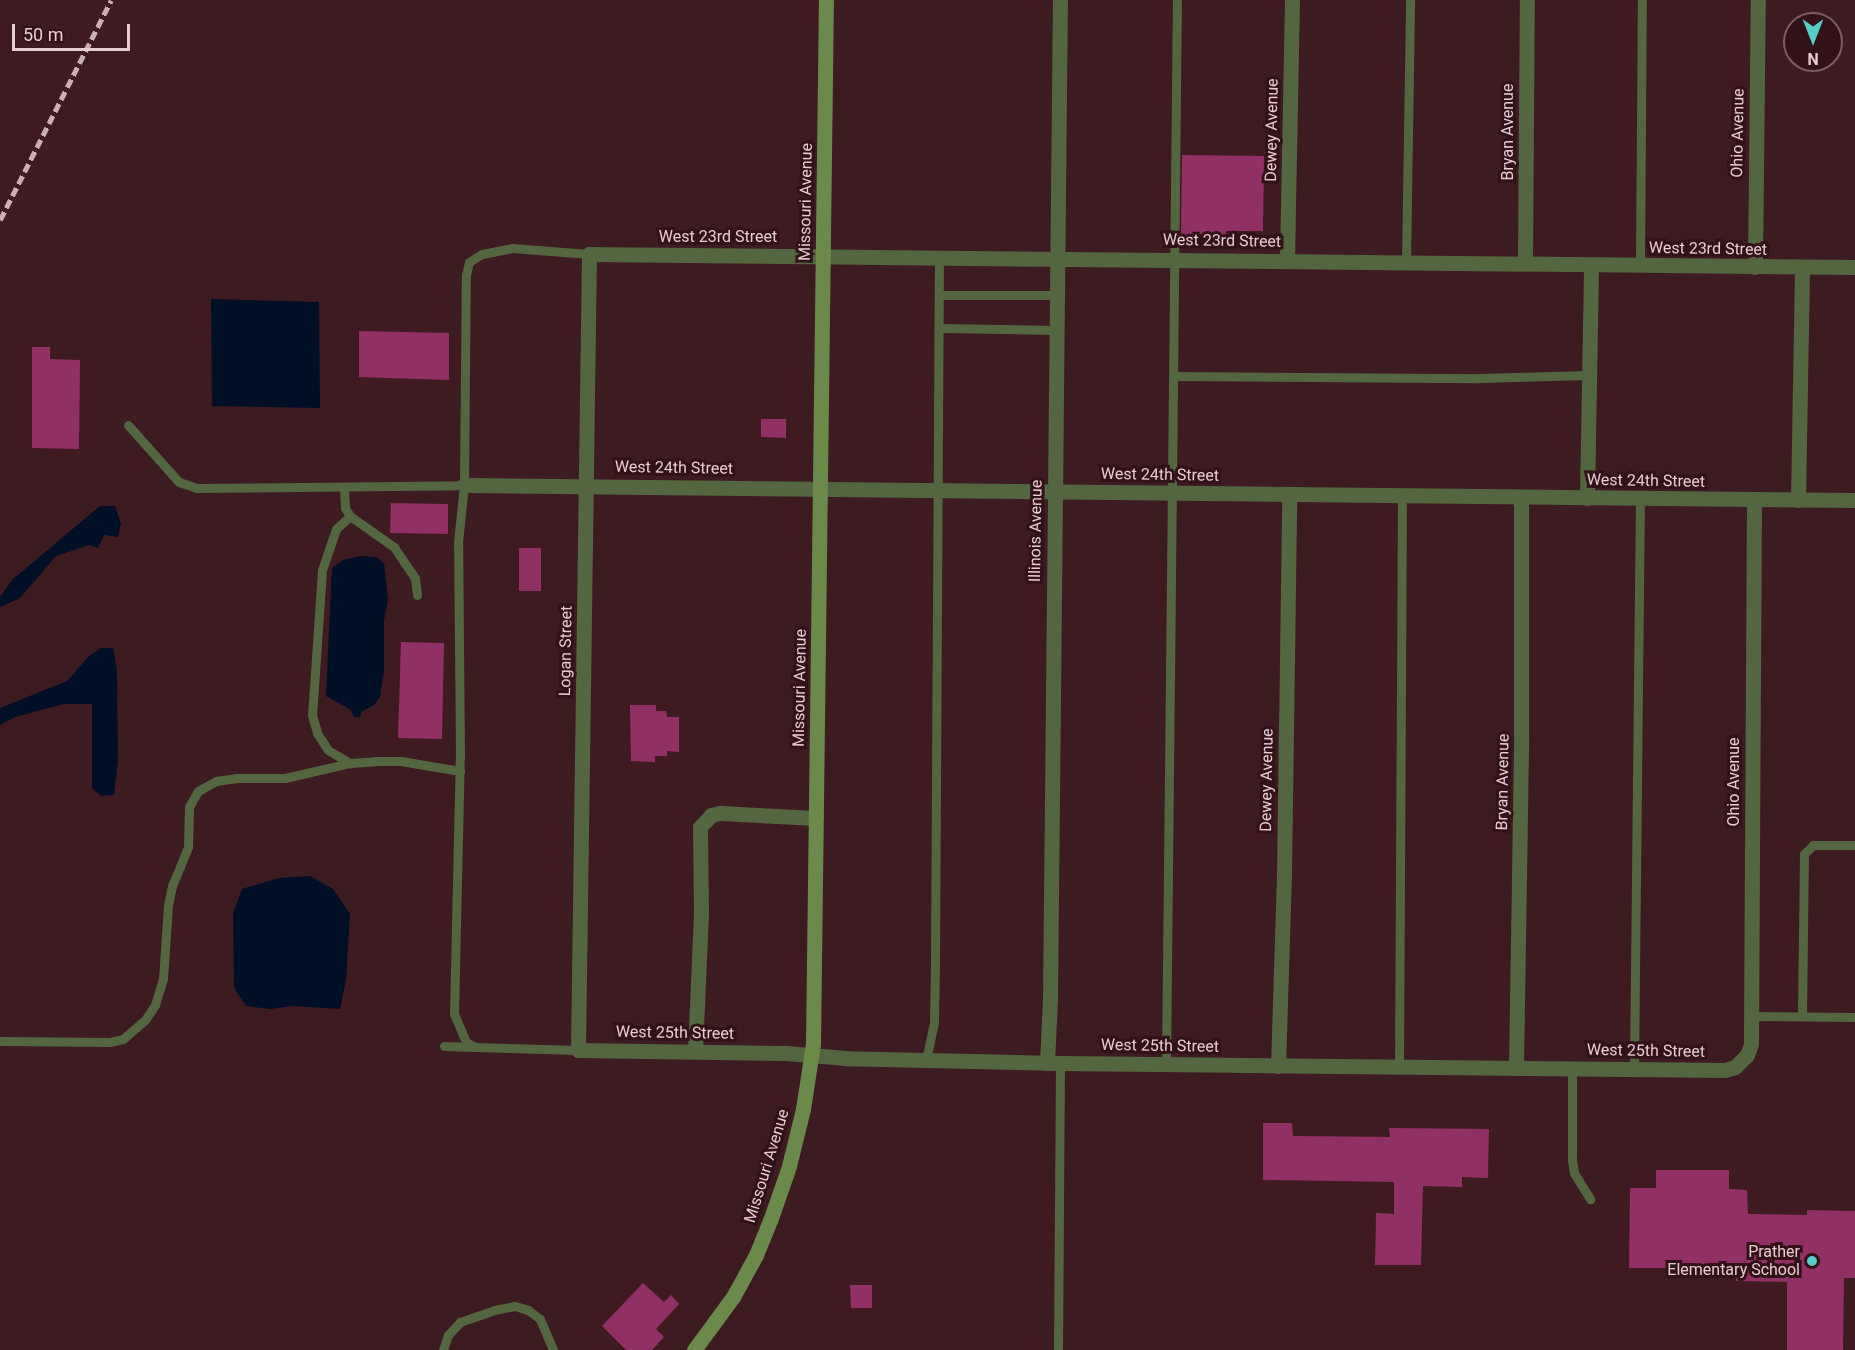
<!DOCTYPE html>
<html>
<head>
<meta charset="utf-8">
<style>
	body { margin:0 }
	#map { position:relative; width:1855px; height:1350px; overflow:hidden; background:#3e1a21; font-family:Roboto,sans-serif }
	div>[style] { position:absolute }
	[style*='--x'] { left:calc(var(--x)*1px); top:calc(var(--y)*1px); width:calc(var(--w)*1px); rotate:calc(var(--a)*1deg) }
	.water>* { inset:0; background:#000f26 }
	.building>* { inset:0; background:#913065 }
	.lane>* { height:9px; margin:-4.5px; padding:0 4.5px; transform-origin:4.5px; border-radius:4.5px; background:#53663f }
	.street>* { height:15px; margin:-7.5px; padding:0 7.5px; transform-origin:7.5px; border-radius:7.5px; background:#53663f }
	.secondary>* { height:15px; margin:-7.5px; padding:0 7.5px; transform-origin:7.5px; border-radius:7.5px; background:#6b8a4a }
	.rail>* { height:4.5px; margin-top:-2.25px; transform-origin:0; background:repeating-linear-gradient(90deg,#caafb3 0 9px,transparent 0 13.5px) }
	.dots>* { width:16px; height:16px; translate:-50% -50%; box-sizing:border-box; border:3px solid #331118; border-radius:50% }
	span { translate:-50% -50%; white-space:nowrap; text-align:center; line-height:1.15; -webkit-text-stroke:6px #331118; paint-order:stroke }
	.street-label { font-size:16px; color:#e6cdd0 }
	.poi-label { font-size:16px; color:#e6cdd0 }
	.right { translate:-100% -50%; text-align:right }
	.north { position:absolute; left:1783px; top:12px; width:60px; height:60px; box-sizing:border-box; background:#331118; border:2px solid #7b5c62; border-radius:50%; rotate:180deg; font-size:16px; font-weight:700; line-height:24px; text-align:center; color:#e6cdd0 }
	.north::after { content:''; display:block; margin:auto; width:21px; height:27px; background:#54cdc6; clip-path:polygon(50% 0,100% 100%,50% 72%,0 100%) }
	.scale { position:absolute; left:12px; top:24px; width:118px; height:27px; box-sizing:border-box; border:3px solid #e6cdd0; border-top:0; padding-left:8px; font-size:18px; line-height:21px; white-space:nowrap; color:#e6cdd0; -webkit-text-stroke:4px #331118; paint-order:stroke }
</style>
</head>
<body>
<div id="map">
	<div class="water">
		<i style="clip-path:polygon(211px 299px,319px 302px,320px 408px,212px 406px)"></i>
		<i style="clip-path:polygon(100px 506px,115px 506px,121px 524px,118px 537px,104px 535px,98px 548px,89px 545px,56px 556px,20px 598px,0 607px,0 597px,13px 579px)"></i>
		<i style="clip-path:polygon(361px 556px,376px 557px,384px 563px,388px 600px,384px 620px,384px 671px,380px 697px,374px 705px,361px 712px,360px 717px,354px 717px,351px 710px,326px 696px,332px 568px,343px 560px)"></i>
		<i style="clip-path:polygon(101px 648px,113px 648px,117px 671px,118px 761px,114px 795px,101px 796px,92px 788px,92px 704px,64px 704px,15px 717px,0 725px,0 708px,67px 681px,89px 656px)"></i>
		<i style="clip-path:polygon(310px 876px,333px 889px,350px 914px,346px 980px,340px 1009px,293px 1006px,270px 1009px,246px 1006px,234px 988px,233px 913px,242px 889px,279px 878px)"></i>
	</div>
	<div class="building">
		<i style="clip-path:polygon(1182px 155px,1264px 156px,1263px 231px,1226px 231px,1226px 237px,1181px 236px)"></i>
		<i style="clip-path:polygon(359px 331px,449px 333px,449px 380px,359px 377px)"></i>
		<i style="clip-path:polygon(32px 347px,50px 347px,50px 359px,80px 360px,79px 449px,32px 448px)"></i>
		<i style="clip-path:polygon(761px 419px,786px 419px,786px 438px,761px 437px)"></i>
		<i style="clip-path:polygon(391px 503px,448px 504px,448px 534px,390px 533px)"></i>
		<i style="clip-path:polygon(519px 548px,541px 548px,541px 591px,519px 591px)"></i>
		<i style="clip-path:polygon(401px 642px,444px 643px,442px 739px,398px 738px)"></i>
		<i style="clip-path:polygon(630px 705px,656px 705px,656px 711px,666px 711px,667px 717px,679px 717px,679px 752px,667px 751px,667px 756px,655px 756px,655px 762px,631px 761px)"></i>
		<i style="clip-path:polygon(1263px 1123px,1292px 1123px,1293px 1136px,1390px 1137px,1389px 1128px,1489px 1129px,1488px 1178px,1462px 1177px,1462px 1187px,1423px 1186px,1421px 1265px,1375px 1265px,1376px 1213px,1394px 1214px,1394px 1182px,1263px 1180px)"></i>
		<i style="clip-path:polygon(1656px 1170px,1729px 1170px,1729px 1189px,1747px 1190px,1748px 1214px,1807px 1215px,1807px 1210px,1855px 1211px,1855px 1278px,1844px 1278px,1843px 1350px,1787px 1350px,1787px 1282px,1736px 1281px,1735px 1268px,1629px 1268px,1630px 1188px,1656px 1188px)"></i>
		<i style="clip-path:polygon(643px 1283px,664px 1302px,671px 1295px,679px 1304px,656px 1329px,664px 1337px,652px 1350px,626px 1350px,602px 1326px)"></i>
		<i style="clip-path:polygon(850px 1285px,872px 1285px,872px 1308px,851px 1308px)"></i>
	</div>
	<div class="lane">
		<i style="--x:1406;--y:262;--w:262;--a:-89.1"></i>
		<i style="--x:1640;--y:266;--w:266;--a:-89.6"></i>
		<i style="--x:939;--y:295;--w:118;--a:0"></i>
		<i style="--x:939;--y:328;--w:117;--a:1"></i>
		<i style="--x:1174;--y:376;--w:305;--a:0.4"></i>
		<i style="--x:1479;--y:378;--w:110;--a:-1.6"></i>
		<i style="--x:128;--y:425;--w:76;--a:48.2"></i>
		<i style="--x:179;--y:482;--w:18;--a:19"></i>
		<i style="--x:196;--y:488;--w:268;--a:-0.6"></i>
		<i style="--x:344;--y:488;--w:20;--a:87"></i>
		<i style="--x:345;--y:508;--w:9;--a:58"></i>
		<i style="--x:350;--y:516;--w:54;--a:35.2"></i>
		<i style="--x:394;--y:547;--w:37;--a:56"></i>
		<i style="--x:415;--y:578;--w:17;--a:83"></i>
		<i style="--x:350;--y:516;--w:19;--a:137"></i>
		<i style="--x:336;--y:529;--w:43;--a:108.9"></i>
		<i style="--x:322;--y:570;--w:145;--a:93.9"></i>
		<i style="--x:312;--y:715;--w:19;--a:74"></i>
		<i style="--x:317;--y:733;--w:20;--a:57"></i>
		<i style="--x:328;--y:750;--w:26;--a:31"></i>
		<i style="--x:1751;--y:1016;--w:104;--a:0.6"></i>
		<i style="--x:1802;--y:1016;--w:162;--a:-89.3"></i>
		<i style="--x:1804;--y:854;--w:13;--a:-45"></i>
		<i style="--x:1813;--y:845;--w:42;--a:0"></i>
		<i style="--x:0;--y:1041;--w:110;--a:0.5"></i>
		<i style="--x:110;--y:1042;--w:13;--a:-13"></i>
		<i style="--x:123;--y:1039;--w:29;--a:-41"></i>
		<i style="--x:145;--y:1020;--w:18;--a:-56"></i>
		<i style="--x:155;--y:1005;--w:27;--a:-73"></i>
		<i style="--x:163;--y:979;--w:74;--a:-86.1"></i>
		<i style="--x:168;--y:905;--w:19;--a:-78"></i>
		<i style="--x:172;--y:886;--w:42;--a:-67.7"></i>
		<i style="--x:188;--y:847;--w:40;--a:-88.6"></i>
		<i style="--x:189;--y:807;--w:18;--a:-61"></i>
		<i style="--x:198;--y:791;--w:21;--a:-29"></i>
		<i style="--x:216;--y:781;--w:21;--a:-8"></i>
		<i style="--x:237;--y:778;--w:48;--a:0"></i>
		<i style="--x:285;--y:778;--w:67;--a:-13"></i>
		<i style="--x:350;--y:763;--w:26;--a:-4"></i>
		<i style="--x:376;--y:761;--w:25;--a:0"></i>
		<i style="--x:401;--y:761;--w:60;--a:9.6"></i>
		<i style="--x:444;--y:1046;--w:30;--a:2"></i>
		<i style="--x:578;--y:1050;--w:103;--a:-178.3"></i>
		<i style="--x:475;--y:1047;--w:10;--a:-151"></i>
		<i style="--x:466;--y:1042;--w:30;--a:-113"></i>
		<i style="--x:454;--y:1014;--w:257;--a:-88.7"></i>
		<i style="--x:460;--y:757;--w:215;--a:-90.5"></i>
		<i style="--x:458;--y:542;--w:57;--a:-84"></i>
		<i style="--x:464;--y:485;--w:210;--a:-89.5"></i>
		<i style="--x:466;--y:275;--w:13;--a:-77"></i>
		<i style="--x:469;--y:262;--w:15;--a:-32"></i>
		<i style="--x:482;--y:254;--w:31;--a:-11"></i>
		<i style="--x:512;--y:248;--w:77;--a:4.5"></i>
		<i style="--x:926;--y:1060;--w:39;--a:-78"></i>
		<i style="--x:934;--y:1022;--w:58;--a:-89"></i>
		<i style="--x:935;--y:964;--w:708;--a:-89.68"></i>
		<i style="--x:1166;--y:1064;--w:1064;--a:-89.41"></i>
		<i style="--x:1399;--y:1067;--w:571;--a:-89.7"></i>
		<i style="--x:1572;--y:1068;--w:92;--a:90"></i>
		<i style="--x:1572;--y:1160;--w:13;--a:81"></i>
		<i style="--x:1574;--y:1173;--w:31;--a:58"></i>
		<i style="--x:1634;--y:1069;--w:570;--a:-89.4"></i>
		<i style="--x:443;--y:1350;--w:16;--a:-72"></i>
		<i style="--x:448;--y:1335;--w:18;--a:-47"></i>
		<i style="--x:460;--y:1322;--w:36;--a:-19"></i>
		<i style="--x:494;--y:1310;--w:21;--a:-11"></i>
		<i style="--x:515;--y:1306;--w:14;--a:17"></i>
		<i style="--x:528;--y:1310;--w:15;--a:37"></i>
		<i style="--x:540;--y:1319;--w:34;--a:67"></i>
		<i style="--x:1058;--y:1350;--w:287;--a:-89.6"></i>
	</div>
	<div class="street">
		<i style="--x:1287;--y:260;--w:260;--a:-88.9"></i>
		<i style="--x:1525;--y:263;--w:263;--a:-89.6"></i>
		<i style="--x:1755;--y:267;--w:267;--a:-89.4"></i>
		<i style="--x:464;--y:485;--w:1391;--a:0.62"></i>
		<i style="--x:1587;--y:498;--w:233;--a:-89"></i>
		<i style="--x:1754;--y:499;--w:545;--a:90.32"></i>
		<i style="--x:1751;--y:1044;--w:12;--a:110"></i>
		<i style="--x:1747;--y:1055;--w:17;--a:135"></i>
		<i style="--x:1735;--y:1067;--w:10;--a:163"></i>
		<i style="--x:1725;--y:1070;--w:665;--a:-179.4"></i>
		<i style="--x:1060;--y:1063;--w:214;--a:-178.7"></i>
		<i style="--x:846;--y:1058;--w:61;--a:-175.3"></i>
		<i style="--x:785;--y:1053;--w:207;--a:-179.2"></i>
		<i style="--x:578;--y:1050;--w:796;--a:-89.21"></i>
		<i style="--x:589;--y:254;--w:1266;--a:0.59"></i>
		<i style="--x:1798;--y:500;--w:233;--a:-89"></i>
		<i style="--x:695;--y:1051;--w:139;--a:-87.5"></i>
		<i style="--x:701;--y:912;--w:85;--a:-90.7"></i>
		<i style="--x:700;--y:827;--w:16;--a:-47"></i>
		<i style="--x:711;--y:815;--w:9;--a:-13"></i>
		<i style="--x:720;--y:813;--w:96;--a:3"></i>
		<i style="--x:1047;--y:1063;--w:64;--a:-87.3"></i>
		<i style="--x:1050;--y:999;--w:999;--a:-89.43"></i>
		<i style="--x:1278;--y:1066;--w:192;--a:-88.2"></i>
		<i style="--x:1284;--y:874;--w:379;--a:-89.2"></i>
		<i style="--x:1516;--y:1068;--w:333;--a:-89.1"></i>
		<i style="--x:1521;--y:735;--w:238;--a:-90"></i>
	</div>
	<div class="secondary">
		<i style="--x:694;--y:1350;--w:66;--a:-53.7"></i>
		<i style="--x:733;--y:1297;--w:48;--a:-61.3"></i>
		<i style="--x:756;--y:1255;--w:37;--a:-68"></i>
		<i style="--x:770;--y:1221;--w:58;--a:-70.9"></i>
		<i style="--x:789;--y:1166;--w:59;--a:-76.2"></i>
		<i style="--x:803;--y:1109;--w:66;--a:-81.3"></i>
		<i style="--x:813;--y:1044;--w:1044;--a:-89.29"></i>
	</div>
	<div class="rail">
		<i style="--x:0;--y:220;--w:246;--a:-63.2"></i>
	</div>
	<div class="dots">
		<i style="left:1812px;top:1261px;background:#54cdc6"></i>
	</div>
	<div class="street-label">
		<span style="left:1272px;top:130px;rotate:-89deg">Dewey Avenue</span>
		<span style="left:1508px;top:132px;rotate:-90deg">Bryan Avenue</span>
		<span style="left:1738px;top:133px;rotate:-89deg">Ohio Avenue</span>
		<span style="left:806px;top:202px;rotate:-89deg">Missouri Avenue</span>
		<span style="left:718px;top:237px">West 23rd Street</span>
		<span style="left:1222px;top:241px;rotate:1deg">West 23rd Street</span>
		<span style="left:1708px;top:249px;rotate:1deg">West 23rd Street</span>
		<span style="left:674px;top:468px;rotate:1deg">West 24th Street</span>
		<span style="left:1160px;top:475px;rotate:1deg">West 24th Street</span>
		<span style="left:1646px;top:481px;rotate:1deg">West 24th Street</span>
		<span style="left:1036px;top:531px;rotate:-89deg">Illinois Avenue</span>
		<span style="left:566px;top:651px;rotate:-89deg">Logan Street</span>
		<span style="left:800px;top:688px;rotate:-89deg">Missouri Avenue</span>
		<span style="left:1267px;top:780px;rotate:-89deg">Dewey Avenue</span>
		<span style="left:1503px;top:782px;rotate:-89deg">Bryan Avenue</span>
		<span style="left:1734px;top:782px;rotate:-90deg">Ohio Avenue</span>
		<span style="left:675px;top:1033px;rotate:1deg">West 25th Street</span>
		<span style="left:1160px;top:1046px;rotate:1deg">West 25th Street</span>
		<span style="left:1646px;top:1051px;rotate:1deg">West 25th Street</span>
		<span style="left:767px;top:1166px;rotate:-73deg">Missouri Avenue</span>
	</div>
	<div class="poi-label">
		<span class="right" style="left:1800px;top:1261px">Prather<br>Elementary School</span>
	</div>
	<div class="north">N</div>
	<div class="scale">50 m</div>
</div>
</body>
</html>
